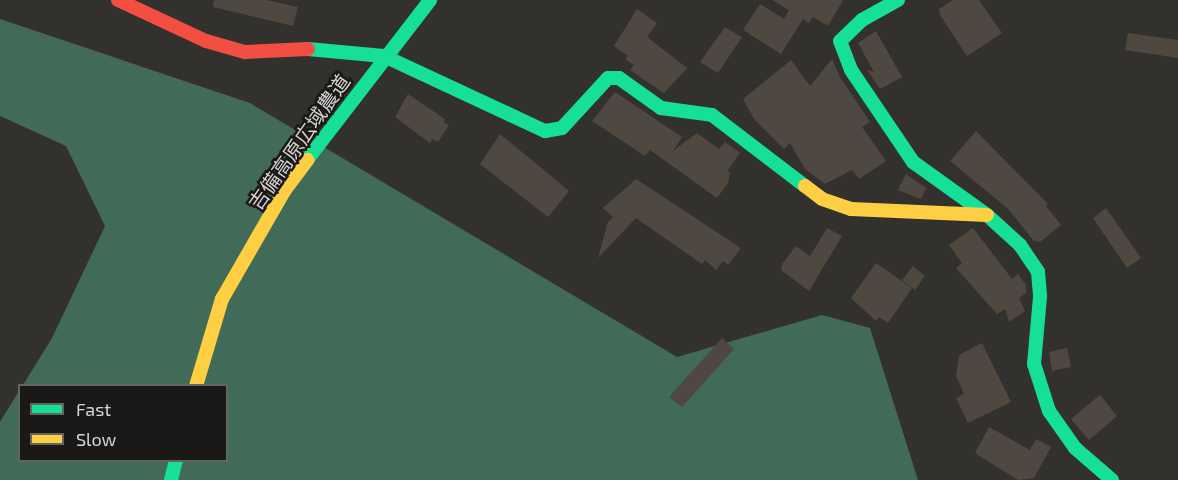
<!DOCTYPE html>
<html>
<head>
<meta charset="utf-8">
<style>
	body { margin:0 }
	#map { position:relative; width:1178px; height:480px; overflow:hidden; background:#33312e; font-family:"Exo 2","Noto Sans JP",sans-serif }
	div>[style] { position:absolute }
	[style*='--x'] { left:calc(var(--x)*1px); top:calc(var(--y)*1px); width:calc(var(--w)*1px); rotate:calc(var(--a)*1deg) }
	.forest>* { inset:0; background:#416a58 }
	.building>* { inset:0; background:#4e4840 }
	.fast>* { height:14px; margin:-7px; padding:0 7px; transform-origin:7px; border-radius:7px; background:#16e098 }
	.slow>* { height:14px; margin:-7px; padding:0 7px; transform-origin:7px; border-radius:7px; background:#ffcf43 }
	.jam>* { height:14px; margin:-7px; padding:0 7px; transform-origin:7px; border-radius:7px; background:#f24e42 }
	span { translate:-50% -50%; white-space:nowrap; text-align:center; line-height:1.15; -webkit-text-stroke:5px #1b1918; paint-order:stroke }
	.street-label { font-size:20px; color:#d6d4d2 }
	.legend { position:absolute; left:18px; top:384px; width:210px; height:78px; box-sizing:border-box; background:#1b1918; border:2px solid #666462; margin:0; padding:8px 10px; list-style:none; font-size:18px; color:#d6d4d2 }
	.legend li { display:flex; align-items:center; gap:12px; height:30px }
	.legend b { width:30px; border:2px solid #666462 }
</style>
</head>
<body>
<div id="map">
	<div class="forest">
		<i style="clip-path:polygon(0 19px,250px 103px,677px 357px,822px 315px,870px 328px,918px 480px,0 480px,0 422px,19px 391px,20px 460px,226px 460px,226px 386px,23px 385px,52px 338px,105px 226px,66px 146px,0 116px)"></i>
	</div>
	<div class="building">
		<i style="clip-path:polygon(214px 0,266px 0,298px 7px,293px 26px,213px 7px)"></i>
		<i style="clip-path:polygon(772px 0,843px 0,828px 26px,813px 17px,809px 23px,803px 19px,781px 54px,743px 30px,760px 4px,784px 19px,789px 10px)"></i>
		<i style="clip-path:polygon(953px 0,979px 0,1002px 33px,967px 56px,940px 15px,939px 9px)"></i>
		<i style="clip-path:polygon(637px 9px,657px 23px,647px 37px,687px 68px,664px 93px,630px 70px,634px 65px,625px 59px,628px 56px,614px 46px)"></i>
		<i style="clip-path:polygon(725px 27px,742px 37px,718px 73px,700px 62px)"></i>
		<i style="clip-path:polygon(876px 31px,902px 77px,880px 89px,867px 70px,874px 72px,858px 43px)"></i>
		<i style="clip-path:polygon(1128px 33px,1178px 40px,1178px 58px,1125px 50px)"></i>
		<i style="clip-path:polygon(832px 59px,840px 77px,870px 122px,862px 127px,886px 161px,859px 179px,852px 170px,825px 184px,805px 169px,790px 143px,784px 149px,754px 119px,743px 99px,791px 60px,810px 86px)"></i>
		<i style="clip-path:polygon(615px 92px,682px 137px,674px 150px,697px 133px,719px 149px,725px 142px,740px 153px,727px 171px,730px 173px,728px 183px,717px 198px,650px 150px,645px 156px,592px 121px)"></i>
		<i style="clip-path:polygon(408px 94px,445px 119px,443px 122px,449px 125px,438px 142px,432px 139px,430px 143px,395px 117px)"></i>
		<i style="clip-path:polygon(976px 131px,1048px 204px,1046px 206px,1061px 225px,1040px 242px,1034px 241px,1008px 209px,950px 161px)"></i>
		<i style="clip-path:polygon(500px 134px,569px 191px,548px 217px,480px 164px)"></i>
		<i style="clip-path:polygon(906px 174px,926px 188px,921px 199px,898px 190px)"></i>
		<i style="clip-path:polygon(636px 179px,741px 248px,728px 265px,723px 261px,716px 270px,705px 260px,702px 264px,636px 218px,598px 258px,608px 222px,613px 217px,603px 208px)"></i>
		<i style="clip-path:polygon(1106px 208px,1141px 258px,1127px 268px,1093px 218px)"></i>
		<i style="clip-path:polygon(827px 228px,842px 236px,809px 291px,781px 270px,782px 264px,796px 246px,810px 256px)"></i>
		<i style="clip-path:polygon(973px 228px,1012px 279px,1018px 274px,1026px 285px,1026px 293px,1019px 298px,1025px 311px,1009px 322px,1005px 309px,997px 314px,956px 268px,962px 263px,949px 245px)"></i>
		<i style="clip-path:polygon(876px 263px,912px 288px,888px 323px,879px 317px,876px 321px,851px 298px)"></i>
		<i style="clip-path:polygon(913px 266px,925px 276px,915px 290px,902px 280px)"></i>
		<i style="clip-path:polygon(722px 338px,734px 349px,682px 407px,669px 397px)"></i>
		<i style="clip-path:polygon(982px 343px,1011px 402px,968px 423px,956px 398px,964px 394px,956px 376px,959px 355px)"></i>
		<i style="clip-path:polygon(1067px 348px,1071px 367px,1052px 371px,1049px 352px)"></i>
		<i style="clip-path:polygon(1100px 395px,1117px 416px,1089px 440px,1071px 419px)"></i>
		<i style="clip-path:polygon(989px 427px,1030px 450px,1036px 439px,1051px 447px,1034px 478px,1018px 480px,975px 453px)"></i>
	</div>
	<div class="fast">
		<i style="--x:898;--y:0;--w:41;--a:150.9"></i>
		<i style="--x:862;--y:20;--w:30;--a:136"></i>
		<i style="--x:840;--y:41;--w:31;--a:69"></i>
		<i style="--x:851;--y:70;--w:111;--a:56"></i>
		<i style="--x:913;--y:162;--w:91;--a:35.6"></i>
		<i style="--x:987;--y:215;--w:45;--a:42.3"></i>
		<i style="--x:1020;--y:245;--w:32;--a:56"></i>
		<i style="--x:1038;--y:272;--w:25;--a:85"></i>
		<i style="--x:1040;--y:297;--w:67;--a:95.1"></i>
		<i style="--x:1034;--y:364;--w:49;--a:72.3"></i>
		<i style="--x:1049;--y:411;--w:45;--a:54.9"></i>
		<i style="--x:1075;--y:448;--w:49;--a:40.9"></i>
		<i style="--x:308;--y:49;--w:76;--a:5.3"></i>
		<i style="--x:384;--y:56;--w:178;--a:25"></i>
		<i style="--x:545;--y:131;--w:17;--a:-10"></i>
		<i style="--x:562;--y:128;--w:68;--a:-47.4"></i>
		<i style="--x:608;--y:78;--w:11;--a:0"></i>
		<i style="--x:619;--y:78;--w:52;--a:35.5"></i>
		<i style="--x:661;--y:108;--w:51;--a:7.8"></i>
		<i style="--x:712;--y:115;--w:117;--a:37.4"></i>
		<i style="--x:307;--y:160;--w:202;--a:-52.4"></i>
		<i style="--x:171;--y:480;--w:21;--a:-76"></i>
	</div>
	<div class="slow">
		<i style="--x:805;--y:186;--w:21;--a:37"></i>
		<i style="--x:822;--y:199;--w:31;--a:19"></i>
		<i style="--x:851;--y:209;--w:136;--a:2.5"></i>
		<i style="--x:196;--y:386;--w:91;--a:-73.4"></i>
		<i style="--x:222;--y:299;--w:125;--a:-60.1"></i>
		<i style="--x:284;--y:191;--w:39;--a:-53"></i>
	</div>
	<div class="jam">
		<i style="--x:118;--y:0;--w:97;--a:25"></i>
		<i style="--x:206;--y:41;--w:41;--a:15.8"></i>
		<i style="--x:245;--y:52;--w:63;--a:-2.7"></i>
	</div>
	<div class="street-label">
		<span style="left:299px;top:142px;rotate:-55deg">吉備高原広域農道</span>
	</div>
	<ul class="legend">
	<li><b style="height:8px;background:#16e098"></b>Fast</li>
	<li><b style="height:8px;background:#ffcf43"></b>Slow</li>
	</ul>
</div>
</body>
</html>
